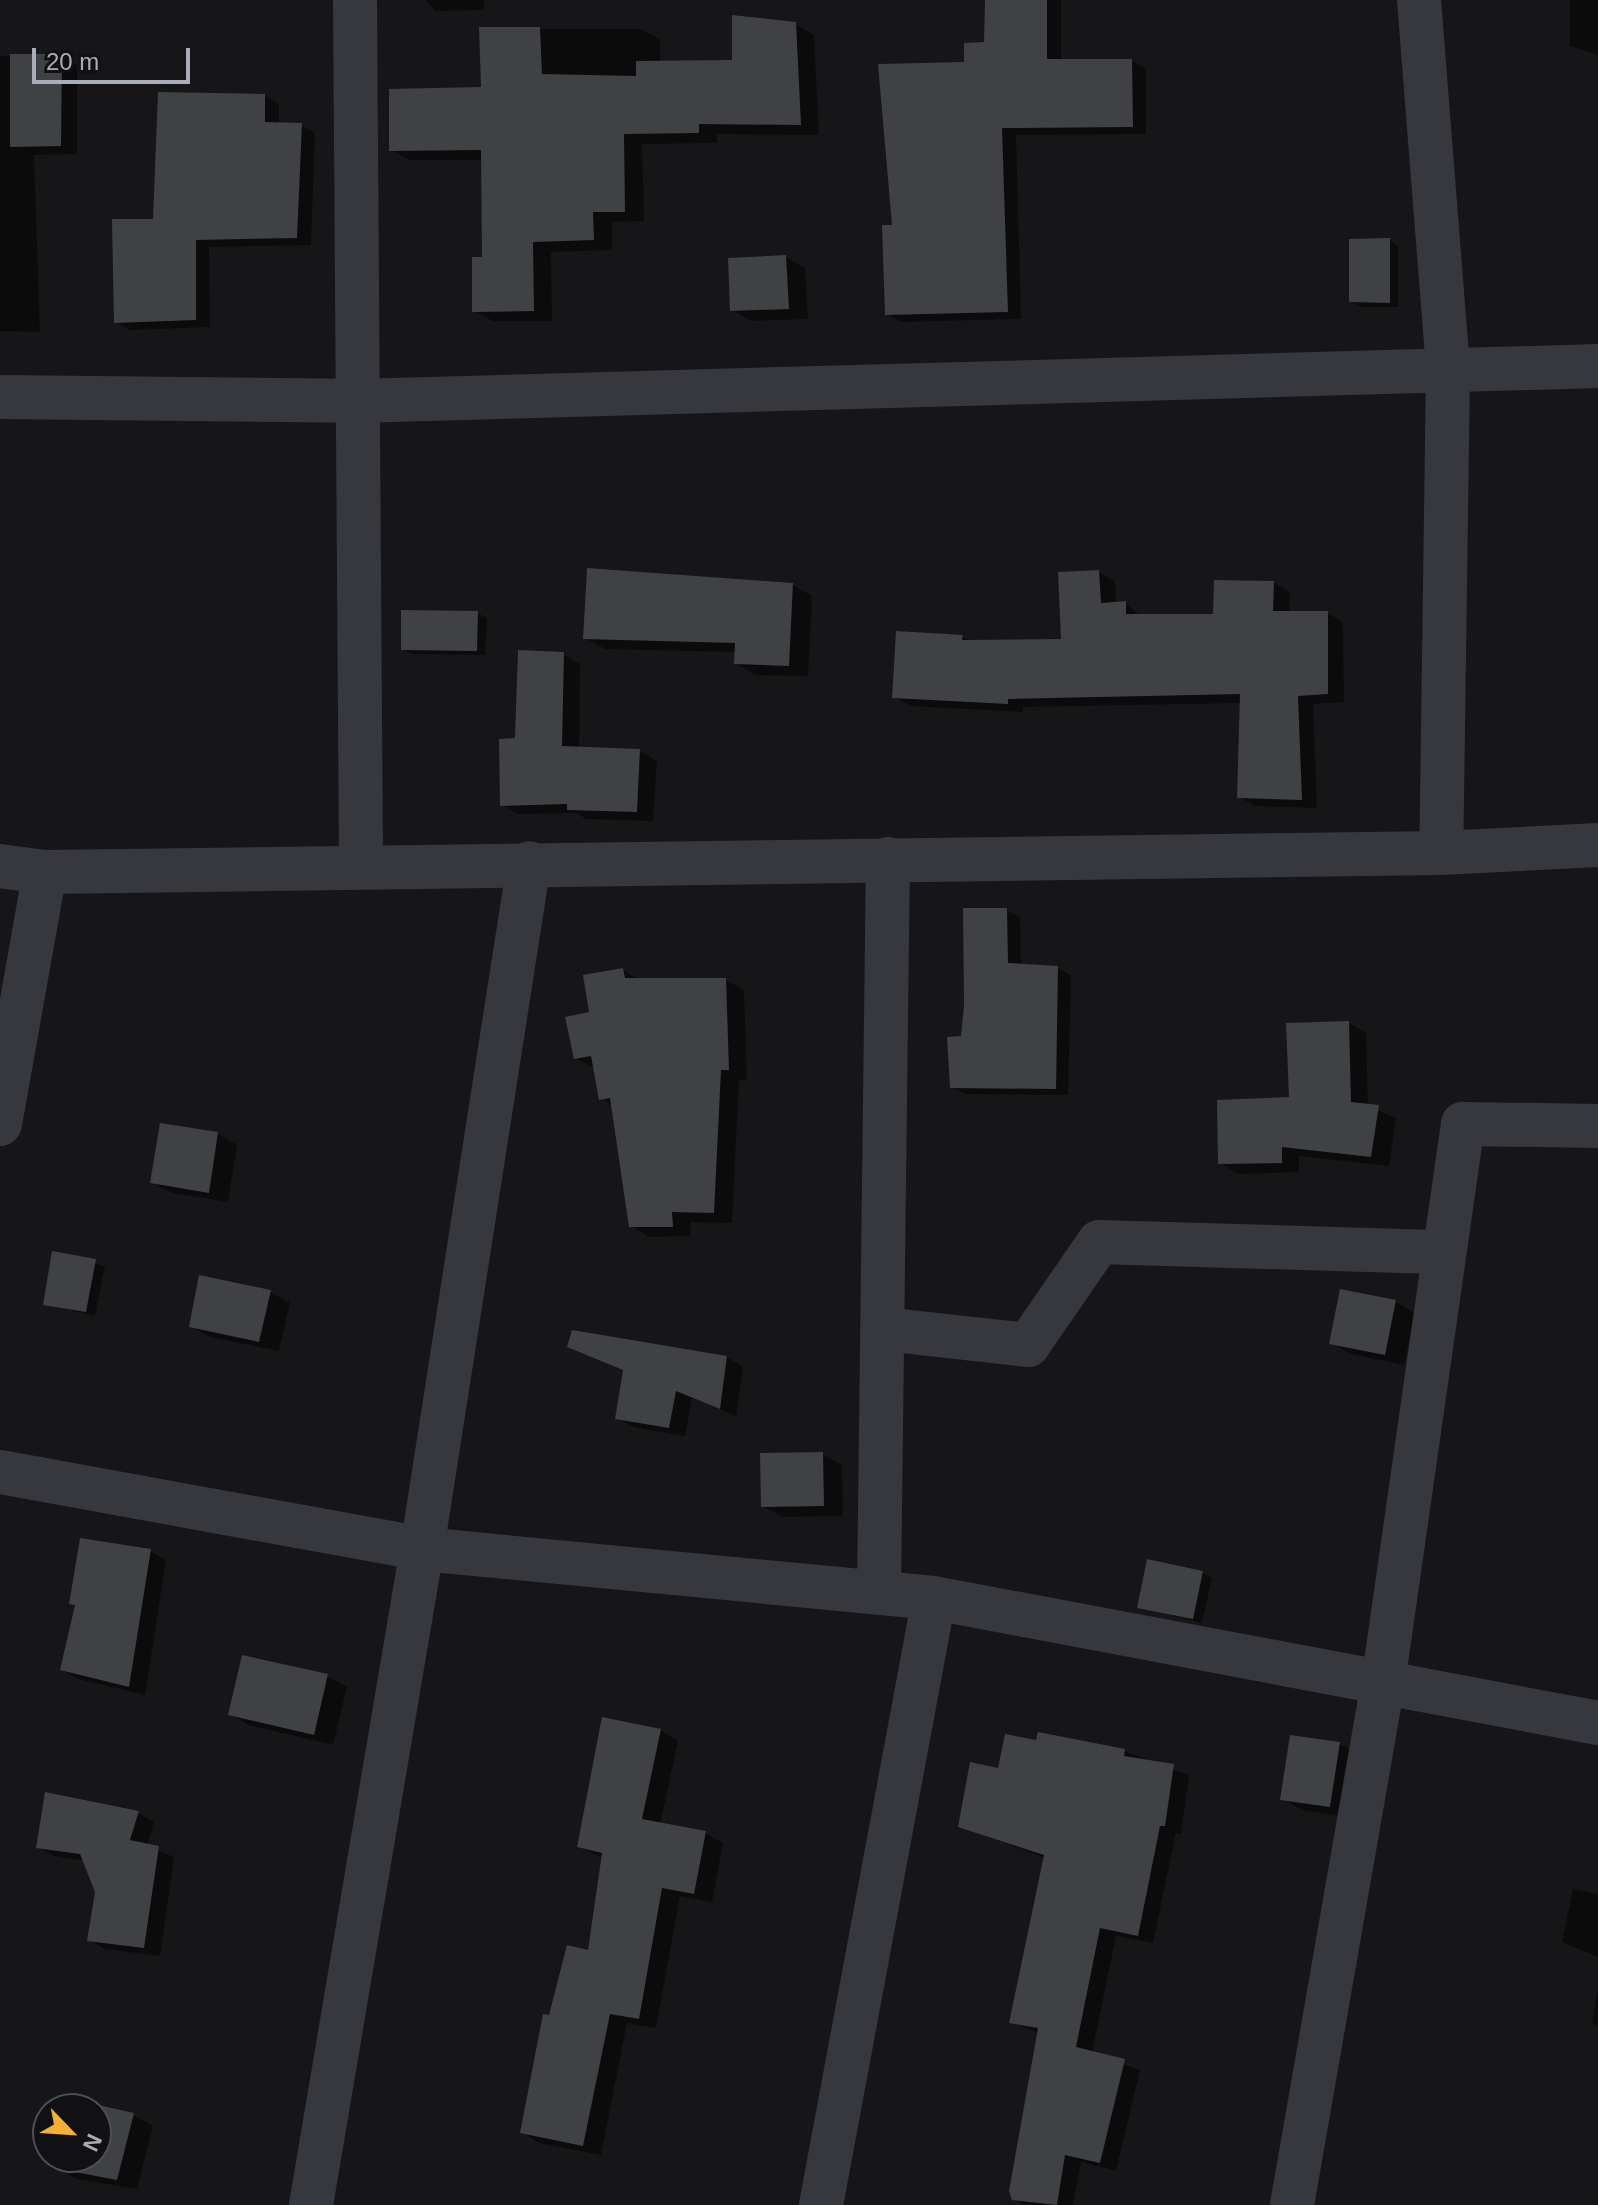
<!DOCTYPE html>
<html>
<head>
<meta charset="utf-8">
<style>
	body { margin:0 }
	#map { position:relative; width:1598px; height:2205px; overflow:hidden; background:#161618; font-family:Arial,sans-serif }
	div>[style] { position:absolute }
	[style*='--x'] { left:calc(var(--x)*1px); top:calc(var(--y)*1px); width:calc(var(--w)*1px); rotate:calc(var(--a)*1deg) }
	.shadow>* { inset:0; background:#0007 }
	.building>* { inset:0; background:#404145 }
	.minor>* { height:44px; margin:-22px; padding:0 22px; transform-origin:22px; border-radius:22px; background:#37383d }
	span { translate:-50% -50%; white-space:nowrap; text-align:center; line-height:1.15; -webkit-text-stroke:6px #111113; paint-order:stroke }
	.north { position:absolute; left:32px; top:2093px; width:80px; height:80px; box-sizing:border-box; background:#111113; border:2px solid #4d4f55; border-radius:50%; rotate:115deg; font-size:22px; font-weight:700; line-height:32px; text-align:center; color:#a8adb8 }
	.north::after { content:''; display:block; margin:auto; width:28px; height:36px; background:#f2b134; clip-path:polygon(50% 0,100% 100%,50% 72%,0 100%) }
	.scale { position:absolute; left:32px; top:48px; width:158px; height:36px; box-sizing:border-box; border:4px solid #a8adb8; border-top:0; padding-left:10px; font-size:24px; line-height:28px; white-space:nowrap; color:#a8adb8; -webkit-text-stroke:6px #111113; paint-order:stroke }
</style>
</head>
<body>
<div id="map">
	<div class="shadow">
		<i style="clip-path:polygon(426px 0,484px 0,484px 10px,435px 11px)"></i>
		<i style="clip-path:polygon(987px 0,1061px 0,1061px 61px,1132px 61px,1146px 69px,1146px 134px,1016px 135px,1021px 319px,901px 322px,887px 314px,894px 227px,966px 64px,986px 44px)"></i>
		<i style="clip-path:polygon(1570px 0,1598px 0,1598px 55px,1570px 46px)"></i>
		<i style="clip-path:polygon(796px 24px,814px 35px,819px 135px,717px 134px,717px 143px,642px 144px,644px 221px,612px 222px,612px 250px,551px 252px,552px 321px,493px 321px,474px 311px,484px 259px,483px 160px,410px 160px,391px 150px,483px 89px,482px 29px,641px 29px,660px 39px,660px 63px,734px 62px)"></i>
		<i style="clip-path:polygon(0 56px,61px 56px,77px 65px,77px 154px,34px 155px,40px 332px,0 331px)"></i>
		<i style="clip-path:polygon(265px 96px,279px 104px,279px 125px,301px 125px,315px 133px,311px 245px,209px 247px,210px 327px,130px 330px,116px 322px,155px 221px)"></i>
		<i style="clip-path:polygon(1389px 240px,1398px 246px,1398px 307px,1360px 307px,1351px 301px)"></i>
		<i style="clip-path:polygon(786px 257px,805px 268px,808px 319px,751px 321px,732px 310px)"></i>
		<i style="clip-path:polygon(1099px 572px,1115px 582px,1116px 604px,1125px 603px,1141px 616px,1215px 616px,1274px 583px,1290px 592px,1289px 613px,1327px 613px,1343px 622px,1344px 702px,1313px 704px,1317px 808px,1255px 806px,1239px 797px,1242px 703px,1023px 707px,1023px 712px,910px 706px,894px 696px,962px 637px,971px 642px,1064px 641px)"></i>
		<i style="clip-path:polygon(793px 585px,812px 596px,808px 676px,755px 675px,736px 663px,736px 652px,605px 649px,585px 638px)"></i>
		<i style="clip-path:polygon(477px 613px,487px 618px,485px 655px,412px 654px,403px 649px)"></i>
		<i style="clip-path:polygon(563px 654px,580px 664px,579px 749px,640px 751px,657px 761px,653px 821px,586px 819px,577px 813px,518px 814px,502px 805px)"></i>
		<i style="clip-path:polygon(965px 910px,1006px 910px,1020px 917px,1021px 966px,1058px 968px,1071px 975px,1068px 1095px,965px 1094px,952px 1087px,963px 1038px)"></i>
		<i style="clip-path:polygon(623px 970px,640px 980px,726px 980px,744px 990px,747px 1079px,739px 1080px,732px 1223px,690px 1222px,691px 1236px,649px 1237px,631px 1226px,614px 1106px,601px 1098px,595px 1069px,576px 1058px,592px 1013px)"></i>
		<i style="clip-path:polygon(1349px 1023px,1366px 1033px,1368px 1106px,1396px 1118px,1389px 1166px,1299px 1156px,1299px 1172px,1238px 1174px,1220px 1163px,1291px 1099px)"></i>
		<i style="clip-path:polygon(162px 1125px,218px 1134px,237px 1145px,228px 1202px,172px 1193px,152px 1182px)"></i>
		<i style="clip-path:polygon(54px 1253px,105px 1266px,95px 1316px,45px 1304px)"></i>
		<i style="clip-path:polygon(270px 1292px,290px 1303px,279px 1351px,210px 1337px,191px 1326px)"></i>
		<i style="clip-path:polygon(1396px 1302px,1415px 1313px,1404px 1365px,1351px 1354px,1331px 1343px)"></i>
		<i style="clip-path:polygon(570px 1346px,727px 1357px,743px 1367px,736px 1416px,692px 1398px,685px 1436px,633px 1427px,617px 1418px,625px 1371px)"></i>
		<i style="clip-path:polygon(822px 1454px,842px 1465px,843px 1516px,783px 1517px,763px 1506px)"></i>
		<i style="clip-path:polygon(150px 1551px,166px 1560px,145px 1695px,78px 1679px,62px 1669px,77px 1606px,71px 1603px)"></i>
		<i style="clip-path:polygon(1202px 1573px,1212px 1578px,1202px 1623px,1139px 1607px)"></i>
		<i style="clip-path:polygon(327px 1676px,347px 1687px,333px 1745px,249px 1725px,230px 1714px)"></i>
		<i style="clip-path:polygon(604px 1720px,660px 1730px,678px 1741px,660px 1825px,705px 1833px,723px 1843px,712px 1902px,680px 1896px,656px 2028px,627px 2023px,601px 2155px,539px 2143px,522px 2132px,550px 2017px,589px 1953px,603px 1858px,577px 1846px)"></i>
		<i style="clip-path:polygon(1340px 1744px,1359px 1755px,1349px 1817px,1302px 1810px,1283px 1799px)"></i>
		<i style="clip-path:polygon(1124px 1751px,1189px 1775px,1181px 1834px,1176px 1833px,1153px 1943px,1116px 1936px,1092px 2053px,1140px 2070px,1116px 2171px,1081px 2162px,1073px 2205px,1024px 2205px,1014px 2199px,1039px 2033px,1011px 2022px,1045px 1858px,961px 1826px,1000px 1770px)"></i>
		<i style="clip-path:polygon(46px 1794px,138px 1813px,154px 1822px,147px 1846px,174px 1857px,160px 1956px,105px 1949px,89px 1940px,97px 1892px,85px 1861px,54px 1856px,38px 1847px)"></i>
		<i style="clip-path:polygon(1573px 1889px,1598px 1894px,1598px 1957px,1562px 1942px)"></i>
		<i style="clip-path:polygon(1598px 1990px,1598px 2027px,1592px 2023px)"></i>
		<i style="clip-path:polygon(72px 2101px,133px 2115px,153px 2126px,137px 2189px,76px 2179px,57px 2168px,59px 2157px,96px 2157px,96px 2109px,71px 2109px)"></i>
	</div>
	<div class="building">
		<i style="clip-path:polygon(985px 0,1047px 0,1047px 59px,1132px 59px,1133px 127px,1002px 128px,1008px 312px,885px 315px,882px 225px,892px 225px,878px 64px,964px 62px,964px 43px,984px 42px)"></i>
		<i style="clip-path:polygon(732px 15px,796px 22px,801px 125px,699px 124px,699px 133px,624px 134px,625px 212px,593px 212px,594px 240px,533px 242px,534px 311px,472px 312px,472px 257px,482px 257px,481px 150px,389px 151px,389px 89px,481px 87px,479px 27px,540px 27px,542px 74px,636px 76px,636px 61px,732px 60px)"></i>
		<i style="clip-path:polygon(10px 54px,62px 54px,61px 146px,10px 147px)"></i>
		<i style="clip-path:polygon(158px 92px,265px 94px,265px 122px,302px 123px,297px 238px,196px 240px,196px 320px,114px 323px,112px 219px,153px 219px)"></i>
		<i style="clip-path:polygon(1390px 238px,1390px 303px,1349px 302px,1349px 239px)"></i>
		<i style="clip-path:polygon(786px 255px,789px 309px,730px 311px,728px 258px)"></i>
		<i style="clip-path:polygon(587px 568px,793px 583px,789px 666px,734px 664px,735px 643px,583px 639px)"></i>
		<i style="clip-path:polygon(1099px 570px,1101px 603px,1126px 601px,1126px 614px,1213px 614px,1214px 580px,1274px 581px,1273px 611px,1328px 611px,1328px 694px,1298px 696px,1302px 800px,1237px 798px,1240px 694px,1008px 699px,1008px 704px,892px 698px,896px 631px,963px 635px,962px 640px,1061px 639px,1058px 572px)"></i>
		<i style="clip-path:polygon(401px 610px,478px 611px,477px 651px,401px 650px)"></i>
		<i style="clip-path:polygon(518px 650px,564px 652px,562px 746px,640px 749px,637px 812px,567px 810px,567px 804px,500px 806px,499px 739px,515px 738px)"></i>
		<i style="clip-path:polygon(963px 908px,1007px 908px,1008px 963px,1058px 966px,1056px 1089px,950px 1088px,947px 1037px,961px 1036px,964px 1005px)"></i>
		<i style="clip-path:polygon(623px 968px,625px 978px,726px 978px,729px 1070px,721px 1070px,714px 1213px,672px 1212px,673px 1227px,629px 1227px,610px 1098px,599px 1100px,591px 1056px,574px 1059px,565px 1017px,589px 1012px,583px 975px)"></i>
		<i style="clip-path:polygon(1349px 1021px,1351px 1102px,1379px 1105px,1371px 1157px,1282px 1147px,1282px 1163px,1218px 1164px,1217px 1100px,1289px 1097px,1286px 1023px)"></i>
		<i style="clip-path:polygon(160px 1123px,218px 1132px,209px 1193px,150px 1183px)"></i>
		<i style="clip-path:polygon(52px 1251px,96px 1259px,86px 1312px,43px 1305px)"></i>
		<i style="clip-path:polygon(199px 1275px,271px 1290px,259px 1342px,189px 1327px)"></i>
		<i style="clip-path:polygon(1340px 1289px,1396px 1300px,1385px 1355px,1329px 1344px)"></i>
		<i style="clip-path:polygon(572px 1330px,727px 1356px,720px 1409px,676px 1391px,669px 1428px,615px 1419px,623px 1370px,567px 1347px)"></i>
		<i style="clip-path:polygon(823px 1452px,824px 1506px,761px 1507px,760px 1453px)"></i>
		<i style="clip-path:polygon(80px 1538px,151px 1549px,129px 1687px,60px 1670px,75px 1605px,69px 1604px)"></i>
		<i style="clip-path:polygon(1147px 1559px,1203px 1571px,1193px 1619px,1137px 1608px)"></i>
		<i style="clip-path:polygon(242px 1655px,328px 1674px,314px 1735px,228px 1715px)"></i>
		<i style="clip-path:polygon(602px 1717px,661px 1729px,642px 1819px,706px 1831px,694px 1894px,662px 1888px,639px 2019px,610px 2014px,583px 2146px,520px 2133px,543px 2014px,549px 2015px,567px 1945px,588px 1950px,602px 1853px,577px 1847px)"></i>
		<i style="clip-path:polygon(1038px 1732px,1125px 1749px,1124px 1756px,1174px 1764px,1165px 1826px,1160px 1826px,1138px 1936px,1100px 1928px,1076px 2047px,1125px 2059px,1100px 2163px,1065px 2155px,1057px 2205px,1012px 2200px,1009px 2191px,1038px 2028px,1009px 2023px,1044px 1855px,958px 1827px,970px 1762px,998px 1768px,1005px 1734px,1036px 1740px)"></i>
		<i style="clip-path:polygon(1290px 1735px,1340px 1742px,1330px 1807px,1280px 1800px)"></i>
		<i style="clip-path:polygon(45px 1792px,139px 1811px,130px 1840px,159px 1846px,144px 1948px,87px 1941px,95px 1892px,80px 1854px,36px 1848px)"></i>
		<i style="clip-path:polygon(71px 2099px,134px 2113px,117px 2180px,54px 2168px,57px 2157px,96px 2157px,96px 2109px,68px 2109px)"></i>
	</div>
	<div class="minor">
		<i style="--x:355;--y:0;--w:866;--a:89.6"></i>
		<i style="--x:1419;--y:0;--w:371;--a:85.5"></i>
		<i style="--x:1448;--y:370;--w:483;--a:90.8"></i>
		<i style="--x:0;--y:397;--w:356;--a:0.6"></i>
		<i style="--x:356;--y:401;--w:1242;--a:-1.61"></i>
		<i style="--x:0;--y:866;--w:45;--a:7.6"></i>
		<i style="--x:45;--y:872;--w:1396;--a:-0.78"></i>
		<i style="--x:1441;--y:853;--w:157;--a:-2.9"></i>
		<i style="--x:0;--y:1124;--w:256;--a:-79.9"></i>
		<i style="--x:883;--y:1329;--w:146;--a:6.3"></i>
		<i style="--x:1028;--y:1345;--w:125;--a:-55.4"></i>
		<i style="--x:1099;--y:1242;--w:345;--a:1.7"></i>
		<i style="--x:0;--y:1472;--w:429;--a:10.3"></i>
		<i style="--x:422;--y:1549;--w:514;--a:5.47"></i>
		<i style="--x:934;--y:1598;--w:676;--a:10.66"></i>
		<i style="--x:879;--y:1592;--w:733;--a:-89.3"></i>
		<i style="--x:311;--y:2205;--w:665;--a:-80.4"></i>
		<i style="--x:422;--y:1549;--w:694;--a:-81.13"></i>
		<i style="--x:821;--y:2205;--w:617;--a:-79.45"></i>
		<i style="--x:1292;--y:2205;--w:530;--a:-80.11"></i>
		<i style="--x:1383;--y:1683;--w:565;--a:-81.86"></i>
		<i style="--x:1463;--y:1124;--w:135;--a:0.8"></i>
	</div>
	<div class="north">N</div>
	<div class="scale">20 m</div>
</div>
</body>
</html>
